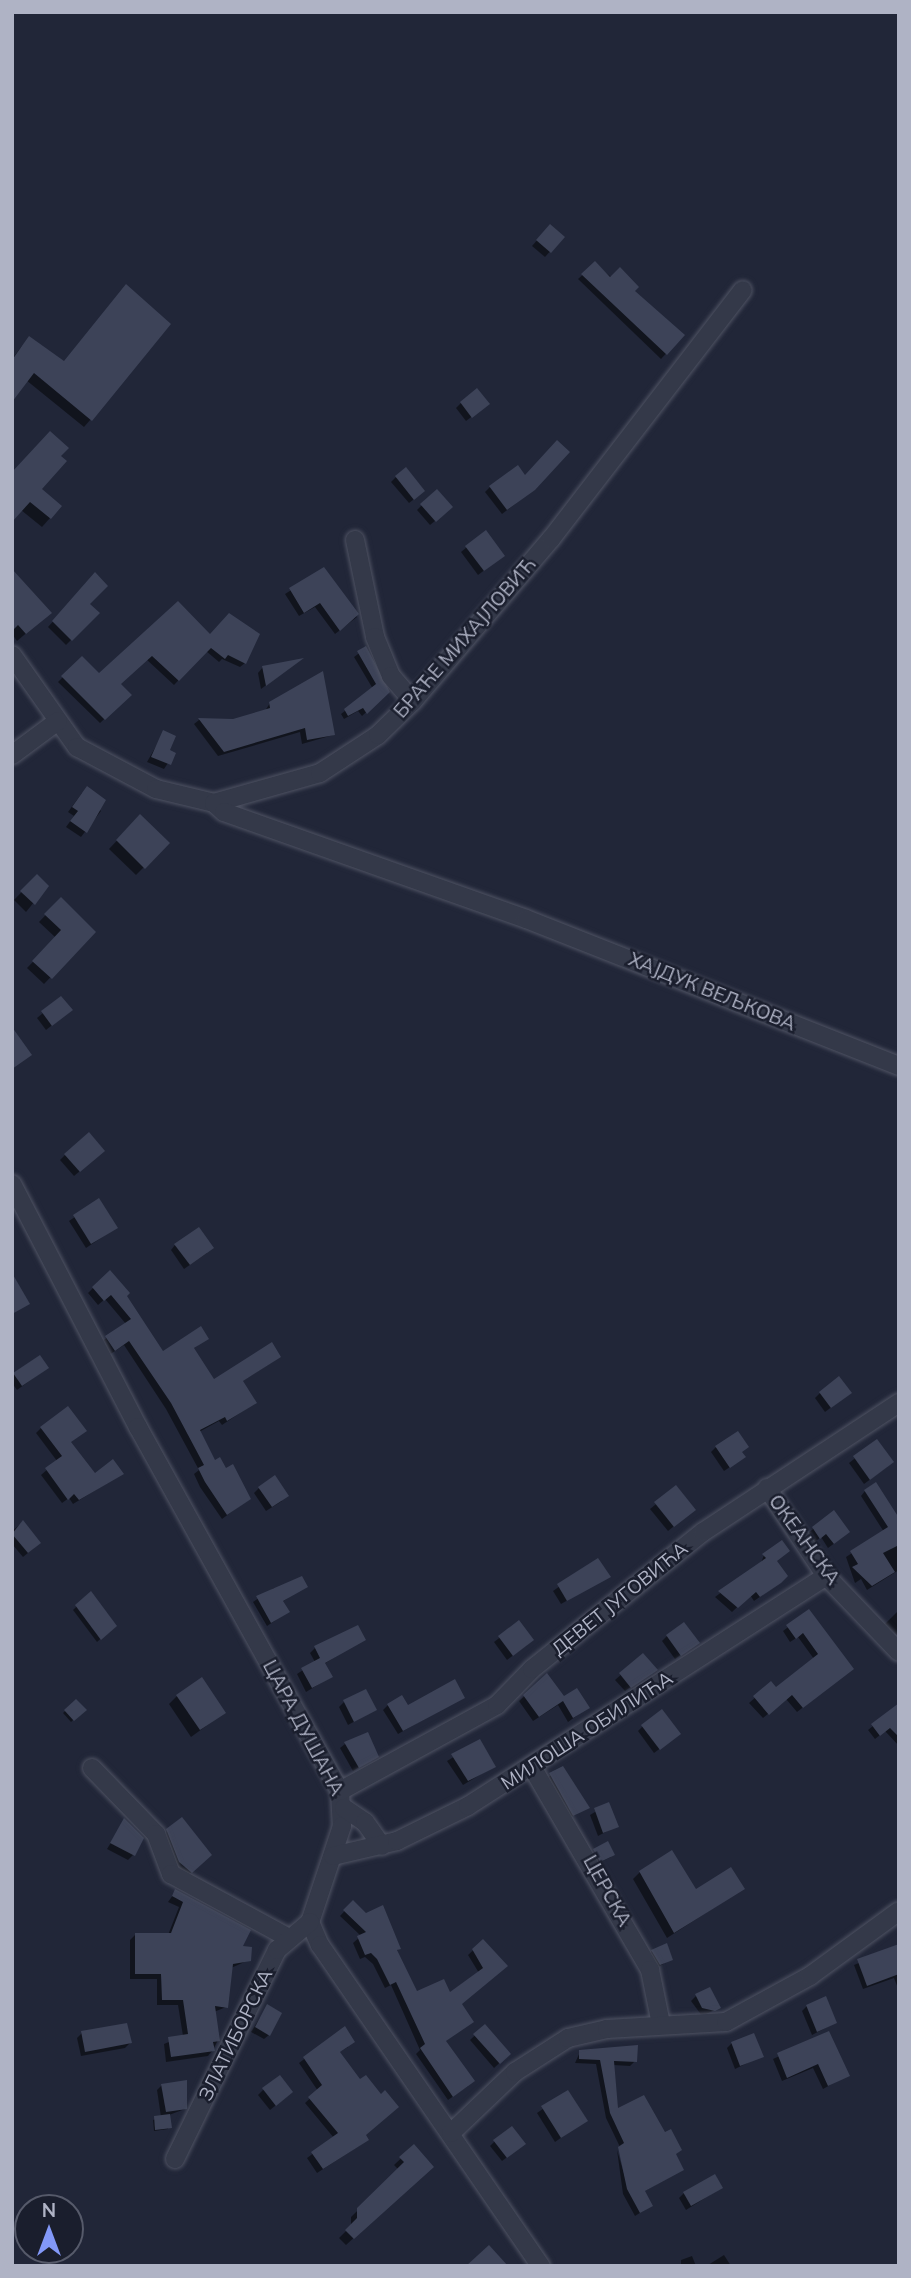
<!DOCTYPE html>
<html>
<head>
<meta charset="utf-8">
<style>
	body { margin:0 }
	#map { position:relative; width:911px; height:2278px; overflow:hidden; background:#212638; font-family:Mulish,sans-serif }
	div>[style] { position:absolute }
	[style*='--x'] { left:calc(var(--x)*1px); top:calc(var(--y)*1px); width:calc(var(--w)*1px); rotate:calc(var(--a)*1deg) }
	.shadow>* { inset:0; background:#0007 }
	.building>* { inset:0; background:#3d4358 }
	.roads { filter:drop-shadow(0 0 2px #4f5363) drop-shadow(0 0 2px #4f5363) }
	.minor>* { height:18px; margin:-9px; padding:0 9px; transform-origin:9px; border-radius:9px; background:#343949 }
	span { translate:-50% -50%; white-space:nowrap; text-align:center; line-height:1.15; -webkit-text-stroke:5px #1a1e2d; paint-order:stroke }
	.street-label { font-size:19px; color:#afb3c5 }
	.frame { position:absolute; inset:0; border:14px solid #afb3c5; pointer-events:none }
	.north { position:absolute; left:14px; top:2194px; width:70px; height:70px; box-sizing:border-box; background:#1a1e2d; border:2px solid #565a6a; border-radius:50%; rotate:0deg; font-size:19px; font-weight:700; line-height:28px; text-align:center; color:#afb3c5 }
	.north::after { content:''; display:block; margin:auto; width:24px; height:32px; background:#8298f8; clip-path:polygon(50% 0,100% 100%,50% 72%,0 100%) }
</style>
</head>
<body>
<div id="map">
	<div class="shadow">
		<i style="clip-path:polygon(545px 231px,563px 237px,545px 257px,532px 246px)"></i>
		<i style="clip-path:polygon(595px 264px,683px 335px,661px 359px,578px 279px)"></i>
		<i style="clip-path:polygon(22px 346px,63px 363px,91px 419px,84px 427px,26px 380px,12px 400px,12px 359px)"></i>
		<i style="clip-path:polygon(461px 403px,482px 409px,466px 421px,456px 408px)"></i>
		<i style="clip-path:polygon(396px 477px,418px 496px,409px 503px,391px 482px)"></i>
		<i style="clip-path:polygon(490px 487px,528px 494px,502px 514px,485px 492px)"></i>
		<i style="clip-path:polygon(39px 490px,50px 518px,42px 527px,21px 510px)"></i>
		<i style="clip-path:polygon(422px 505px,446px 512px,430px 525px,417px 510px)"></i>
		<i style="clip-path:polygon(485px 532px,498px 560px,478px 575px,461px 552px)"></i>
		<i style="clip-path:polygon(323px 570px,357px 617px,335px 634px,315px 607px,299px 616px,285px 594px)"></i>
		<i style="clip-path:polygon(12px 572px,50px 613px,17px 641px,12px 634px)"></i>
		<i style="clip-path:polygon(95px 575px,88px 604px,98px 613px,66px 645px,48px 627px)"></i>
		<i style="clip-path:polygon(178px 603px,210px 636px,245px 663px,240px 667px,222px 659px,219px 662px,206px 651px,174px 685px,146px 659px,119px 684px,130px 695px,100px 723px,58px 682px,82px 658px,99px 676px)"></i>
		<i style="clip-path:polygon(366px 648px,388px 692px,362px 716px,358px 711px,344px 719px,341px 714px,373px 689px,354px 657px)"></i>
		<i style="clip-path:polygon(297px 662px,261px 689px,258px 673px,263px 667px)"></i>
		<i style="clip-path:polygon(270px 703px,333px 735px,302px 744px,300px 732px,218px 756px,194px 724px,199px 720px,233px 721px,265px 711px)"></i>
		<i style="clip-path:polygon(164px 732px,168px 751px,174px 754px,164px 769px,147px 762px)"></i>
		<i style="clip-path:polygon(82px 793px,101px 811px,81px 837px,66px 827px,74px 816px,68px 812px)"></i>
		<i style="clip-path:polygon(140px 816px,168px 843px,136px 875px,109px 849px)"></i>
		<i style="clip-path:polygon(37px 876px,47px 886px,26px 912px,14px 900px)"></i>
		<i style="clip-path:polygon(61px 899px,94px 932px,44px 984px,27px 968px,56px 938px,39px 922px)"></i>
		<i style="clip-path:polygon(61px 998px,65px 1015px,46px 1030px,37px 1018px)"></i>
		<i style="clip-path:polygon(65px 1155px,98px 1156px,74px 1176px,60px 1160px)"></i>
		<i style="clip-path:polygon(98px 1201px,110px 1232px,86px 1248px,69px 1221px)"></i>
		<i style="clip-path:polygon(175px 1245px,207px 1253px,184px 1269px,171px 1250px)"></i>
		<i style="clip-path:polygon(93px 1288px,125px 1296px,162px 1354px,207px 1338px,193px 1349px,214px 1382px,274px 1361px,241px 1382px,249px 1407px,222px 1425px,219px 1421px,199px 1432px,214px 1462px,249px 1499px,222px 1519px,200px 1487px,194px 1474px,199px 1470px,166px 1409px,124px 1345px,109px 1355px,101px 1342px,126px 1324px,105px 1299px,98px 1305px,88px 1293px)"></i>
		<i style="clip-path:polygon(42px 1372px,17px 1390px,12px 1383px,14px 1374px)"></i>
		<i style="clip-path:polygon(820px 1393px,845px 1397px,825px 1412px,815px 1398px)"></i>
		<i style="clip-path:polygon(41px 1428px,70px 1443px,94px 1476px,122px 1474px,73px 1504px,69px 1498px,62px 1503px,41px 1475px,57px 1461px,36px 1433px)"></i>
		<i style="clip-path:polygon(877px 1441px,887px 1467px,864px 1484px,849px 1463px)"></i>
		<i style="clip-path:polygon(716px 1447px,741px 1453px,739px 1461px,724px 1471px,711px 1452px)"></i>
		<i style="clip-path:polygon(259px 1488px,282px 1501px,266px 1511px,254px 1493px)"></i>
		<i style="clip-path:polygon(676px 1488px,688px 1515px,668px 1531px,650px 1509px)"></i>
		<i style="clip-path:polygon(865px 1491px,899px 1521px,899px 1570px,867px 1590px,861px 1579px,855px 1583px,846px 1557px,884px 1532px,861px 1496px)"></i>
		<i style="clip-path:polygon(834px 1513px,843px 1537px,828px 1548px,821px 1537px,815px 1542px,808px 1533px)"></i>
		<i style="clip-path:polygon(22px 1523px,34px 1548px,23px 1557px,12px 1544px,12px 1531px)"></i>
		<i style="clip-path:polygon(764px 1555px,775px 1561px,774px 1587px,754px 1601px,750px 1595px,732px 1612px,715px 1597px,761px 1563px)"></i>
		<i style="clip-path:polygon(597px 1560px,608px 1577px,561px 1604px,553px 1591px)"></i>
		<i style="clip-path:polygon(306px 1586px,282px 1602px,288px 1612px,267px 1626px,253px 1602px,274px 1588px,276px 1592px)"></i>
		<i style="clip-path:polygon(90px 1594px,115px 1626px,97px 1642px,73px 1610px)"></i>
		<i style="clip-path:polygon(899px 1610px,899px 1637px,884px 1625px)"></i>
		<i style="clip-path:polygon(808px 1612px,847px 1673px,797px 1712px,786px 1699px,763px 1718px,749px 1703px,771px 1684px,776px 1690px,814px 1659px,798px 1637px,790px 1642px,783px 1631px)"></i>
		<i style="clip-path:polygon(519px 1623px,527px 1645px,507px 1660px,494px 1642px)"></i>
		<i style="clip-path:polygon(667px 1636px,698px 1643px,675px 1659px,662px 1641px)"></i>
		<i style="clip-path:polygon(364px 1639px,324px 1664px,331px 1677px,306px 1692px,297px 1674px,315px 1662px,310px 1653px,315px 1648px)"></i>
		<i style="clip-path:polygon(643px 1655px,656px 1670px,625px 1691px,615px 1680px)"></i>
		<i style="clip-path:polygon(547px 1675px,563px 1698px,587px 1708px,568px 1722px,558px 1705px,533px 1721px,519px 1701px)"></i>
		<i style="clip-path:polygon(177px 1696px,224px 1713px,191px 1737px,169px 1704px)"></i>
		<i style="clip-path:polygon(463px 1697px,398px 1734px,383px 1710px,388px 1705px,407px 1707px)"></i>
		<i style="clip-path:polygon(76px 1701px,84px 1710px,71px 1722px,63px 1713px)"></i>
		<i style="clip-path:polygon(344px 1702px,375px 1710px,348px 1725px,339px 1707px)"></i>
		<i style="clip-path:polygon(899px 1705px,899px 1746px,885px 1731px,875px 1739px,868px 1730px)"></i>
		<i style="clip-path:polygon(643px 1726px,673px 1739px,654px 1753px,638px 1731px)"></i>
		<i style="clip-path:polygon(480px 1741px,493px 1767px,463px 1785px,447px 1761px)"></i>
		<i style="clip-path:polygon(345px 1744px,377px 1756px,353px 1771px,340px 1748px)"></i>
		<i style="clip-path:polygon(563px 1768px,588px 1807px,568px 1819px,545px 1779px)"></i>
		<i style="clip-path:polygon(608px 1804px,617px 1826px,598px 1836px,590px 1815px)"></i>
		<i style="clip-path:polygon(124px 1821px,133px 1855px,128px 1860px,107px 1849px)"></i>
		<i style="clip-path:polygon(167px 1831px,205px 1860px,186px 1877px,174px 1867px,162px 1836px)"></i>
		<i style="clip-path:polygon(594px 1850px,611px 1857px,598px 1863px)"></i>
		<i style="clip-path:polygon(640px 1872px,695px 1891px,743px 1889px,667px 1938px,633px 1879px)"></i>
		<i style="clip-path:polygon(176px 1891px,249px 1960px,231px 1968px,226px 2007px,214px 2012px,218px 2040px,213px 2050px,208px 2056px,166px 2062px,164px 2044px,183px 2036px,178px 2005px,157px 2005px,157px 1979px,130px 1979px,130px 1940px,135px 1935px,168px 1935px,179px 1907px,168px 1902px)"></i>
		<i style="clip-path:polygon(353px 1902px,399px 1948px,396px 1952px,416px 1993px,449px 1995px,479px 1973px,468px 1955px,483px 1941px,505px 1966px,460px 2004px,472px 2022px,444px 2042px,468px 2086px,448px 2100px,416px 2054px,420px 2050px,391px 1985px,385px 1988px,373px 1964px,365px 1957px,360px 1959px,353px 1943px,361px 1936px,340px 1916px)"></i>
		<i style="clip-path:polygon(899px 1946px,899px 1991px,894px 1978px,863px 1989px,854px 1965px)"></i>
		<i style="clip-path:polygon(652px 1951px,671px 1959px,655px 1969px,647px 1956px)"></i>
		<i style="clip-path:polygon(696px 1996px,719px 2008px,702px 2016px,691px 2001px)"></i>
		<i style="clip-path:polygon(807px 2006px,835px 2023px,812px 2035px,802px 2011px)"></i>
		<i style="clip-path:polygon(267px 2007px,269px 2035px,264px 2039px,251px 2032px)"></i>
		<i style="clip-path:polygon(485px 2026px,509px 2054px,494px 2068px,470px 2040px)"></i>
		<i style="clip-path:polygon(344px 2029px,348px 2047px,338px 2053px,360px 2081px,380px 2097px,362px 2144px,317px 2173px,307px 2158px,334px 2138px,305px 2103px,318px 2091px,299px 2063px)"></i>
		<i style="clip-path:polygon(82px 2033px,130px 2043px,125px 2048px,81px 2056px,77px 2038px)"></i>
		<i style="clip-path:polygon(829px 2033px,848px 2075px,823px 2089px,813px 2068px,782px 2081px,773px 2059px)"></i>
		<i style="clip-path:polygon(732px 2043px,762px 2056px,735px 2069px,727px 2048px)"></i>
		<i style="clip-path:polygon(580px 2052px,635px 2061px,630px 2066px,613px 2065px,616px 2110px,682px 2170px,643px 2192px,651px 2206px,635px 2216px,623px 2194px,617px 2150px,631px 2197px,620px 2147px,606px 2118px,596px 2064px,575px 2063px)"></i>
		<i style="clip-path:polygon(162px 2085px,185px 2109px,169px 2115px,168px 2129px,154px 2131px,153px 2120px,161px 2117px,157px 2090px)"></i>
		<i style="clip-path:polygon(263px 2090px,286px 2097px,270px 2110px,258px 2095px)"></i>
		<i style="clip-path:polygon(567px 2092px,585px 2121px,555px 2142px,537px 2113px)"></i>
		<i style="clip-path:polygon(495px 2141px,518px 2149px,502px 2161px,490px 2146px)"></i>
		<i style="clip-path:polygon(413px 2147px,425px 2173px,346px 2245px,339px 2238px,351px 2226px,351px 2217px,399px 2170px,394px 2165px)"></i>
		<i style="clip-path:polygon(721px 2188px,686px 2210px,679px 2198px,684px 2193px)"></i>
		<i style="clip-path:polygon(724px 2255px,731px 2266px,708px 2266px,708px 2265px)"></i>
		<i style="clip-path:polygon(692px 2256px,696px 2266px,681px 2266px,681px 2260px)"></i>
	</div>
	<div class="building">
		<i style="clip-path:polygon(550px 224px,565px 237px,551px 253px,536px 240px)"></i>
		<i style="clip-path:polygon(595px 261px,610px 277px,620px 267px,639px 287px,635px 291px,685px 335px,667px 355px,581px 274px)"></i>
		<i style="clip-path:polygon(126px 284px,171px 324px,92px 421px,34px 373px,12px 402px,12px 360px,29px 336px,64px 361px)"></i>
		<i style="clip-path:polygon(477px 388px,490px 404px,472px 418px,460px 402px)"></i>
		<i style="clip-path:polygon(50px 431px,69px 448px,61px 456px,67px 461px,42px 489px,62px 506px,51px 519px,30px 502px,12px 522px,12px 472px)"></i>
		<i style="clip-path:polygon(557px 440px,570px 452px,535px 490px,507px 510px,489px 486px,518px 465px,525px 475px)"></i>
		<i style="clip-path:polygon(406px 467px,425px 491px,414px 500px,395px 476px)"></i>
		<i style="clip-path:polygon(437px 489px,453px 507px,436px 522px,420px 504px)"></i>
		<i style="clip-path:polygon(486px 530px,505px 556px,484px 571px,465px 546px)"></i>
		<i style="clip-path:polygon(324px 567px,359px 614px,340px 631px,320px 603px,304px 613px,289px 588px)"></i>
		<i style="clip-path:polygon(12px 569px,52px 613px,26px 634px,18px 625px,12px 631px)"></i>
		<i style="clip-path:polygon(95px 572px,108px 586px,90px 604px,100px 613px,72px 641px,52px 621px)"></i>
		<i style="clip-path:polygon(178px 601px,210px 634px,229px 613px,260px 634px,246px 664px,228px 655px,225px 659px,211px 648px,179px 681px,152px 656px,121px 684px,132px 695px,105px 720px,61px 676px,82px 656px,99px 673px)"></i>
		<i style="clip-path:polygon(366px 646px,390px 692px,367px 714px,363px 708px,348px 716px,344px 709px,376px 684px,357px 651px)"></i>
		<i style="clip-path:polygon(304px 658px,266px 686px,262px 666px)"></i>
		<i style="clip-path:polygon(323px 671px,335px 735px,307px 740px,305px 728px,224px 752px,198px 718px,233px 719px,270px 708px,269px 702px)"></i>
		<i style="clip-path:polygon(163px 730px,176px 736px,170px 750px,176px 753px,171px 765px,151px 757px)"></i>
		<i style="clip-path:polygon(87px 786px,106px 800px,87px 833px,70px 821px,78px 811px,72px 807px)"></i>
		<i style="clip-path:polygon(140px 814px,170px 843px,145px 869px,116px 840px)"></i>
		<i style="clip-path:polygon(37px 874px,49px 886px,35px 905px,20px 891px)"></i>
		<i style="clip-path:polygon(61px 897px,96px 932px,52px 979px,32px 961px,61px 930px,44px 914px)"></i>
		<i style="clip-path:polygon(61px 996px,73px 1010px,52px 1026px,41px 1011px)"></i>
		<i style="clip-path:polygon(12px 1027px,32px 1055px,12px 1069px)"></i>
		<i style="clip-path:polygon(89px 1132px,105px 1151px,80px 1172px,64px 1154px)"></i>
		<i style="clip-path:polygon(99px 1198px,118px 1228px,91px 1244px,73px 1215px)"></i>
		<i style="clip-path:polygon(199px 1227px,214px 1248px,190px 1265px,174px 1244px)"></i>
		<i style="clip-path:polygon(110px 1270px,130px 1293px,127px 1296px,163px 1351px,201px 1326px,209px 1339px,194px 1348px,214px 1379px,272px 1342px,281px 1357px,243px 1381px,257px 1403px,227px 1421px,225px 1417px,200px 1430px,215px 1460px,220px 1457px,226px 1468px,233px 1464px,251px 1499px,227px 1515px,205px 1482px,198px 1468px,204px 1465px,171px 1403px,129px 1341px,115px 1351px,105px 1336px,131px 1319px,111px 1295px,104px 1301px,92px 1287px)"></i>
		<i style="clip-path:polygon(12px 1273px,30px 1304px,12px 1314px)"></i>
		<i style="clip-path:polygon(40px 1355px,49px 1368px,22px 1386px,13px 1373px)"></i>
		<i style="clip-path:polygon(839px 1376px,852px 1393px,831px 1408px,819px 1392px)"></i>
		<i style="clip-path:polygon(68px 1406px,87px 1431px,71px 1442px,95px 1473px,113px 1459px,124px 1474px,79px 1500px,74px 1494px,68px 1500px,45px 1468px,62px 1456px,40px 1427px)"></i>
		<i style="clip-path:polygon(738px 1431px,749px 1447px,742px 1452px,746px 1457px,730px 1468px,715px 1446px)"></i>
		<i style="clip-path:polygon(877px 1439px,894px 1462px,870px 1480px,853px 1456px)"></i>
		<i style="clip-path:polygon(275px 1475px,289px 1496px,272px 1507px,258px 1487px)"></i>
		<i style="clip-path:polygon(876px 1482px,899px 1518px,899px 1545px,883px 1553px,895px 1572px,872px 1586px,852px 1567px,858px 1564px,850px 1551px,888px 1527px,864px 1490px)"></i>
		<i style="clip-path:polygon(676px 1485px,696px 1510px,674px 1527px,654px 1502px)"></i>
		<i style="clip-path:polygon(834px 1510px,850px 1532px,834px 1544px,826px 1534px,820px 1539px,812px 1527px)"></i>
		<i style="clip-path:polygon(23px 1520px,41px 1543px,28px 1553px,12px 1534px)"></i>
		<i style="clip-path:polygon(782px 1540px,790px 1551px,777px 1561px,788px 1576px,781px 1583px,760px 1597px,756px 1592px,738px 1608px,718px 1591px,766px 1558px,762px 1554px)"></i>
		<i style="clip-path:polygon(598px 1558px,611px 1577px,567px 1601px,557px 1584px)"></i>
		<i style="clip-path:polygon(302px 1576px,308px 1587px,283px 1601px,290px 1612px,271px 1623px,256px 1596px)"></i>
		<i style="clip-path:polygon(91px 1591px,117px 1626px,101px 1640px,75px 1605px)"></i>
		<i style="clip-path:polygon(809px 1609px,854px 1669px,803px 1708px,792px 1695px,769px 1715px,753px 1696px,771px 1681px,776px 1687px,818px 1654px,803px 1633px,796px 1639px,786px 1625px)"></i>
		<i style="clip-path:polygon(519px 1620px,534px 1640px,513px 1656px,498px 1636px)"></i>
		<i style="clip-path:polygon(684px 1622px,700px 1643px,681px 1656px,666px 1635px)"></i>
		<i style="clip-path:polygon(358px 1625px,366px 1640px,325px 1663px,333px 1677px,312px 1688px,301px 1668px,320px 1658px,314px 1646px)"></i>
		<i style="clip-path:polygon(643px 1653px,658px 1670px,631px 1688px,619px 1673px)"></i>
		<i style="clip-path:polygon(547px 1673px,564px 1696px,577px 1688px,590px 1708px,573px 1718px,563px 1701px,539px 1717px,523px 1695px)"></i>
		<i style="clip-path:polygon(202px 1677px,226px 1713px,200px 1730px,176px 1695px)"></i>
		<i style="clip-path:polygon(455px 1679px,465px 1698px,403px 1731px,387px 1704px,402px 1695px,408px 1705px)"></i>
		<i style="clip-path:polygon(366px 1689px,377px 1710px,354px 1722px,343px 1700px)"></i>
		<i style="clip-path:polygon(76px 1699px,87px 1710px,74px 1721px,64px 1710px)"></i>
		<i style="clip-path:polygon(899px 1703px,899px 1737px,890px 1728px,880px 1736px,871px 1724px)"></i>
		<i style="clip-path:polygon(662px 1709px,681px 1734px,660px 1750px,641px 1725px)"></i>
		<i style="clip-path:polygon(368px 1732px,379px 1757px,359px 1768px,344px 1742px)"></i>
		<i style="clip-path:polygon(480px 1739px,496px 1767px,468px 1781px,451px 1754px)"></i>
		<i style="clip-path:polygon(563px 1766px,590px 1808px,573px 1816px,549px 1773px)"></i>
		<i style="clip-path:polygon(609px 1802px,619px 1827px,603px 1833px,594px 1808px)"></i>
		<i style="clip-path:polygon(182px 1817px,212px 1855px,192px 1873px,179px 1862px,166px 1829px)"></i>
		<i style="clip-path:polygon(124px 1818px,144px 1838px,135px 1856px,110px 1843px)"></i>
		<i style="clip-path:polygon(608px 1841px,615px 1855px,600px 1862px,593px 1849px)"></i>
		<i style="clip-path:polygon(672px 1850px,696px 1889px,731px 1867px,745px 1889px,674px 1933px,639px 1871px)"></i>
		<i style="clip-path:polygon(175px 1889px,251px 1930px,243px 1946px,252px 1947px,251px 1961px,233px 1964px,228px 2008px,215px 2006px,220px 2041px,213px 2042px,215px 2051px,171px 2057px,168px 2037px,188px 2034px,183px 2000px,162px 2000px,161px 1974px,135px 1974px,135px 1933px,171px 1933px,183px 1902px,172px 1896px)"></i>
		<i style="clip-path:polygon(353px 1900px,366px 1913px,383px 1905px,401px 1949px,397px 1950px,417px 1991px,444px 1979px,450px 1992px,483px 1968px,472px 1949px,483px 1939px,508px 1966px,462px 2004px,474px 2022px,446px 2041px,475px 2081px,453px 2097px,420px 2048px,425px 2044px,396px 1982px,390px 1985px,377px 1959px,371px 1953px,365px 1955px,357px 1936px,366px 1932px,343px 1910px)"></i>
		<i style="clip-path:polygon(667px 1943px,673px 1960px,660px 1965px,651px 1950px)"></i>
		<i style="clip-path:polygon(899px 1944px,899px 1974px,867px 1986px,857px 1959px)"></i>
		<i style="clip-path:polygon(710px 1987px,721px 2008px,715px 2011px,702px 2008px,695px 1994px)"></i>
		<i style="clip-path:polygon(826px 1996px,837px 2023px,817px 2032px,806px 2005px)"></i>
		<i style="clip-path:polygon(267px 2004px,282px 2013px,270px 2036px,255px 2027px)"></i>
		<i style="clip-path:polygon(127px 2023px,132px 2043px,85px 2052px,81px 2031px)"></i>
		<i style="clip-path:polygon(485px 2024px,511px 2054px,500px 2064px,473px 2034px)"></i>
		<i style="clip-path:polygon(345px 2026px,355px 2042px,340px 2052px,360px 2079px,366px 2075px,381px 2094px,385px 2090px,399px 2107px,366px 2135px,369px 2140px,323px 2169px,311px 2152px,338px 2133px,308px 2097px,322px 2085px,303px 2057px)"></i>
		<i style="clip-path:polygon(829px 2031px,850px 2076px,828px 2086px,818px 2064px,787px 2078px,777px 2053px)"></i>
		<i style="clip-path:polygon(754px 2033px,764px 2057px,740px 2066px,731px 2042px)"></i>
		<i style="clip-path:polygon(638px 2045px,637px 2062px,614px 2061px,618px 2108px,644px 2095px,665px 2132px,671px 2129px,682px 2150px,676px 2154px,684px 2170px,645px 2191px,653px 2206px,640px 2213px,627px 2189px,618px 2147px,624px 2143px,610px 2113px,600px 2060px,579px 2059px,579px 2050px)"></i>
		<i style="clip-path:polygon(280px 2075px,293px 2092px,276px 2106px,262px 2088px)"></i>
		<i style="clip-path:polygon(187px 2080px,187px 2109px,166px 2112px,161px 2084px)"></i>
		<i style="clip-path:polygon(568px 2090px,588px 2121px,561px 2138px,541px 2106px)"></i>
		<i style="clip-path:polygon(170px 2114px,172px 2128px,155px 2130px,154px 2116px)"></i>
		<i style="clip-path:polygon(512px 2126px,526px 2144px,507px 2158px,493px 2140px)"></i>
		<i style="clip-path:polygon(414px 2144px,434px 2167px,354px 2239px,345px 2230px,357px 2218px,357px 2208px,404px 2162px,399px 2157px)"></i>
		<i style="clip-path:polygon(715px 2174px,723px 2188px,691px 2206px,683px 2192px)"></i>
		<i style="clip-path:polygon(489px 2245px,508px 2266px,466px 2266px)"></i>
	</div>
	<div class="roads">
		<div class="minor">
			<i style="--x:355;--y:540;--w:99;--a:78.3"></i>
			<i style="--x:375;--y:637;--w:42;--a:67.7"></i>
			<i style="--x:391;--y:676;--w:33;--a:49"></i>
			<i style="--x:12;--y:655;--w:113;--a:54.8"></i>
			<i style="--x:77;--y:747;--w:89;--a:28"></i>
			<i style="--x:156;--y:789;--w:60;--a:13.6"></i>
			<i style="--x:214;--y:803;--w:110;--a:-15.8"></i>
			<i style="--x:320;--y:773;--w:69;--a:-33.2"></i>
			<i style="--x:378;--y:735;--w:49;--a:-44.2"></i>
			<i style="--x:413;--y:701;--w:213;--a:-49.6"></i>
			<i style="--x:551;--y:539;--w:314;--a:-52.4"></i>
			<i style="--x:12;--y:755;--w:57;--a:-36.5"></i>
			<i style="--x:214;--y:803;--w:13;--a:42"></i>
			<i style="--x:224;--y:812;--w:320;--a:19.5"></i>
			<i style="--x:526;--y:919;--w:401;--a:21.5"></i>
			<i style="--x:12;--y:1184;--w:274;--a:62.6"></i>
			<i style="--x:138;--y:1427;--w:416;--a:61"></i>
			<i style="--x:340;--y:1791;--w:35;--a:87"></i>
			<i style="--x:342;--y:1826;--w:101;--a:108.4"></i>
			<i style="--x:310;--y:1922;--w:25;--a:67"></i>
			<i style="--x:320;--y:1945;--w:390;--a:55.5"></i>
			<i style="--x:767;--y:1488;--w:106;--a:56.2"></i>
			<i style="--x:826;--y:1576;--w:105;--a:46.2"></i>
			<i style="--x:532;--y:1767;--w:235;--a:59.8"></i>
			<i style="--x:650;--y:1970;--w:55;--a:78.5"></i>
			<i style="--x:92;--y:1768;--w:92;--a:45.9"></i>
			<i style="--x:156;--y:1834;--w:43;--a:69.4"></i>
			<i style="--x:171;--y:1874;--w:132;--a:28.5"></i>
			<i style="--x:340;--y:1791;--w:179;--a:-28.7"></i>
			<i style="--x:497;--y:1705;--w:50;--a:-45.8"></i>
			<i style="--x:532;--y:1669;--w:219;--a:-38.7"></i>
			<i style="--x:703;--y:1532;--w:235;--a:-33.4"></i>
			<i style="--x:344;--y:1808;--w:25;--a:34"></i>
			<i style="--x:365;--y:1822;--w:29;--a:55"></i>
			<i style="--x:333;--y:1856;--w:66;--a:-13.2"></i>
			<i style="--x:397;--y:1841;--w:79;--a:-26.2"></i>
			<i style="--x:468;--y:1806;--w:426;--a:-32.7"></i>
			<i style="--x:451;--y:2133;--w:88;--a:-43.6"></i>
			<i style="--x:515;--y:2072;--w:63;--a:-32.7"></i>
			<i style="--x:568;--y:2038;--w:40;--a:-13"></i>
			<i style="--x:607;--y:2029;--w:119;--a:-3.4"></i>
			<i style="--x:726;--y:2022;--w:96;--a:-28.7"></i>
			<i style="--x:810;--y:1976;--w:110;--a:-36.1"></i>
			<i style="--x:175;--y:2159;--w:233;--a:-64"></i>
			<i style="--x:277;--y:1950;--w:43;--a:-40.3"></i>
		</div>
	</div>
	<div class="street-label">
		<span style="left:465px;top:638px;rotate:-49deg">БРАЋЕ МИХАЈЛОВИЋ</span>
		<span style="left:712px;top:992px;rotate:22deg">ХАЈДУК ВЕЉКОВА</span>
		<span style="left:804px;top:1540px;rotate:54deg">ОКЕАНСКА</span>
		<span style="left:620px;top:1599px;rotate:-39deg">ДЕВЕТ ЈУГОВИЋА</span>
		<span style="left:303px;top:1728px;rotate:62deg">ЦАРА ДУШАНА</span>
		<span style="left:587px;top:1731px;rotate:-33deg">МИЛОША ОБИЛИЋА</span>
		<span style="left:607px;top:1891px;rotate:61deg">ЦЕРСКА</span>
		<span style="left:236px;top:2035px;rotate:-64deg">ЗЛАТИБОРСКА</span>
	</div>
	<div class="frame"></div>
	<div class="north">N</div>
</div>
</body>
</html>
